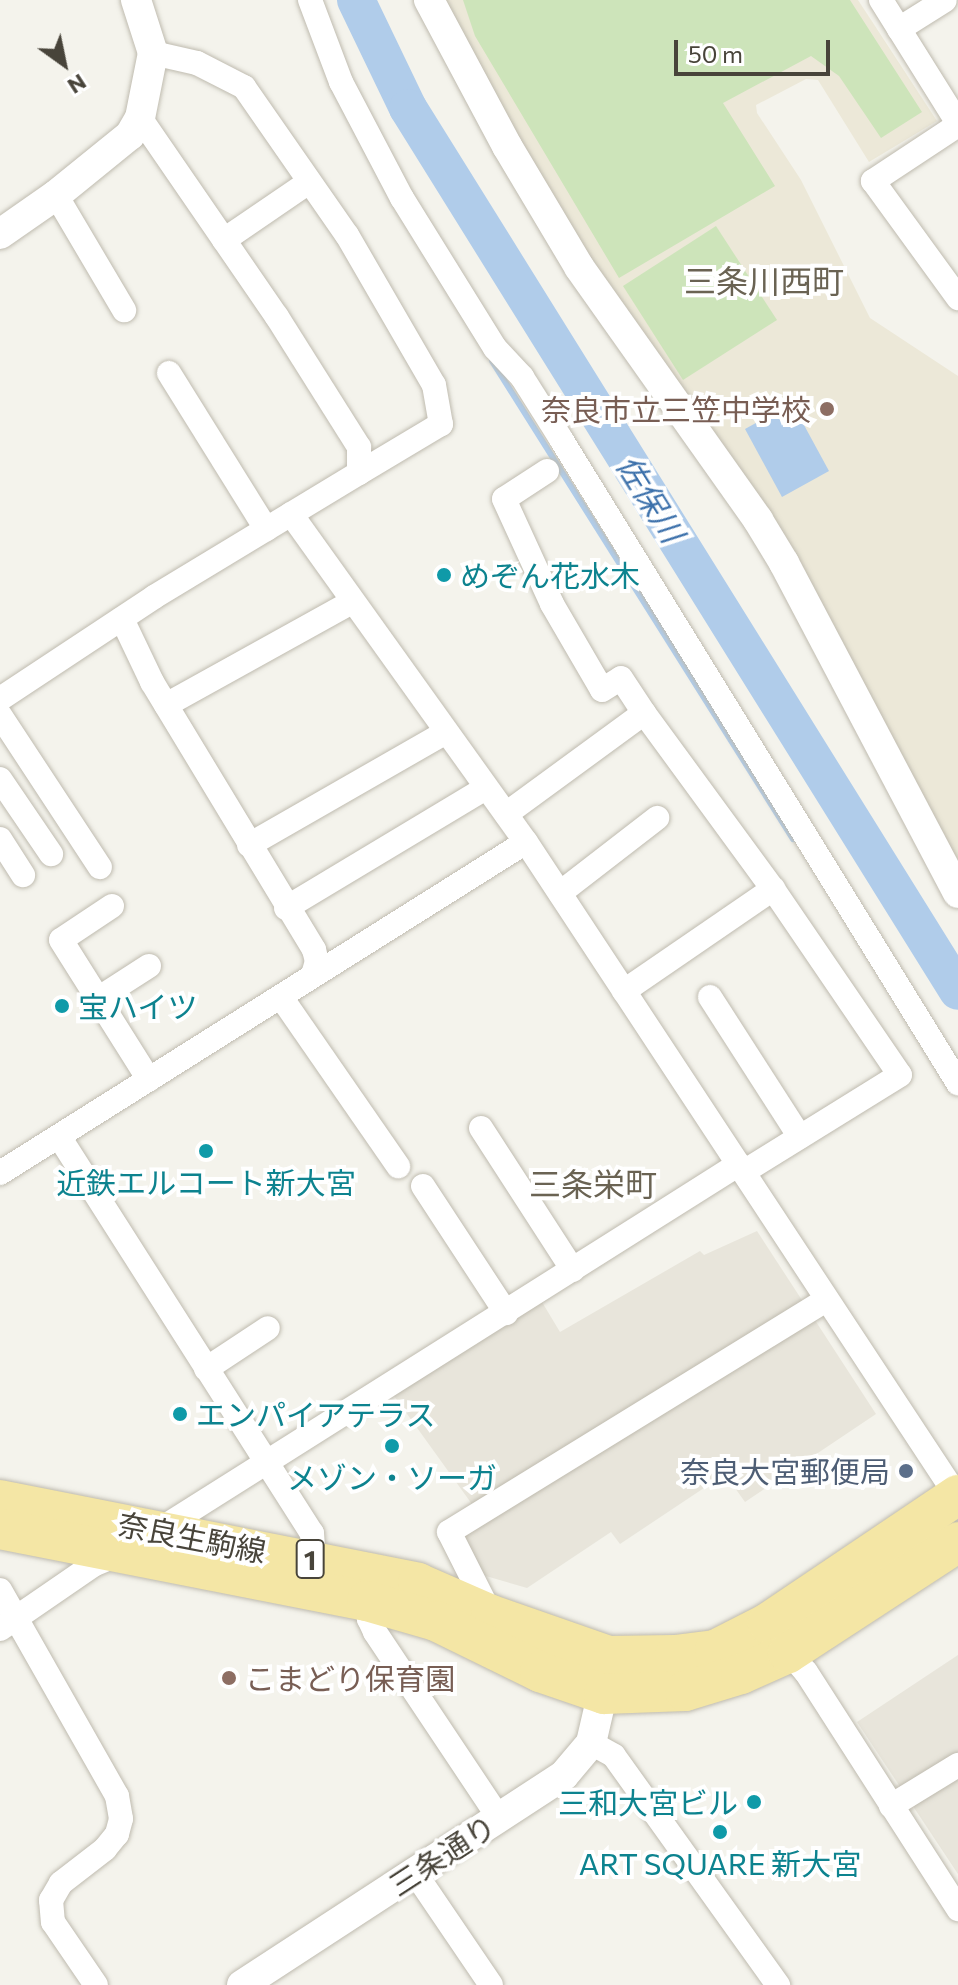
<!DOCTYPE html>
<html>
<head>
<meta charset="utf-8">
<style>
	body { margin:0 }
	#map { position:relative; width:958px; height:1985px; overflow:hidden; background:#f4f3ec; font-family:Commissioner,"Noto Sans JP",sans-serif }
	div>[style] { position:absolute }
	[style*='--x'] { left:calc(var(--x)*1px); top:calc(var(--y)*1px); width:calc(var(--w)*1px); rotate:calc(var(--a)*1deg) }
	.residential>* { inset:0; background:#e8e5db }
	.education>* { inset:0; background:#ece8d8 }
	.green>* { inset:0; background:#cde4ba }
	.water>* { inset:0; background:#b0ccea }
	.stream>* { height:6px; margin:-3px; padding:0 3px; transform-origin:3px; border-radius:3px; background:#b0ccea }
	.river>* { height:38px; margin:-19px; padding:0 19px; transform-origin:19px; border-radius:19px; background:#b0ccea }
	.roads { filter:drop-shadow(0 0 2px #bfbbaf) drop-shadow(0 0 2px #bfbbaf) }
	.minor>* { height:24px; margin:-12px; padding:0 12px; transform-origin:12px; border-radius:12px; background:#fff }
	.tertiary>* { height:30px; margin:-15px; padding:0 15px; transform-origin:15px; border-radius:15px; background:#fff }
	.primary>* { height:40px; margin:-20px; padding:0 20px; transform-origin:20px; border-radius:20px; background:#f4e6a5 }
	.dots>* { width:22px; height:22px; translate:-50% -50%; box-sizing:border-box; border:4px solid #fff; border-radius:50% }
	span { translate:-50% -50%; white-space:nowrap; text-align:center; line-height:1.15; -webkit-text-stroke:8px #fff; paint-order:stroke }
	.shield-label span { padding:2px 6px; background:#fff; border:2px solid; border-radius:6px; -webkit-text-stroke-width:0 }
	.shield-label { font-size:28px; color:#48443a; font-weight:700 }
	.education-label { font-size:30px; color:#785e54 }
	.right { translate:-100% -50%; text-align:right }
	.left { translate:0 -50%; text-align:left }
	.culture-label { font-size:30px; color:#0d838f }
	.service-label { font-size:30px; color:#4e5e75 }
	.street-label { font-size:30px; color:#48443a }
	.neighbourhood-label { font-size:32px; color:#6a6353 }
	.water-label { font-size:32px; color:#3d71ab; font-style:italic }
	.north { position:absolute; left:24px; top:24px; width:80px; height:80px; -webkit-text-stroke:6px #fff; paint-order:stroke; rotate:147deg; font-size:22px; font-weight:700; line-height:32px; text-align:center; color:#48443a }
	.north::after { content:''; display:block; margin:auto; width:28px; height:36px; background:#48443a; clip-path:polygon(50% 0,100% 100%,50% 72%,0 100%) }
	.scale { position:absolute; left:674px; top:40px; width:156px; height:36px; box-sizing:border-box; border:4px solid #48443a; border-top:0; padding-left:10px; font-size:24px; line-height:28px; white-space:nowrap; color:#48443a; -webkit-text-stroke:6px #fff; paint-order:stroke }
</style>
</head>
<body>
<div id="map">
	<div class="residential">
		<i style="clip-path:polygon(757px 1231px,876px 1414px,745px 1502px,725px 1474px,620px 1544px,611px 1532px,527px 1588px,465px 1570px,453px 1546px,474px 1507px,392px 1393px,539px 1297px,560px 1332px,700px 1251px,704px 1255px)"></i>
		<i style="clip-path:polygon(958px 1655px,958px 1874px,857px 1722px)"></i>
	</div>
	<div class="education">
		<i style="clip-path:polygon(443px 0,858px 0,937px 121px,869px 162px,818px 80px,806px 79px,756px 105px,757px 113px,801px 180px,870px 318px,958px 376px,958px 866px,768px 513px,721px 441px,616px 300px,557px 207px)"></i>
	</div>
	<div class="green">
		<i style="clip-path:polygon(463px 0,850px 0,922px 112px,881px 138px,839px 76px,811px 56px,723px 103px,775px 186px,619px 278px,475px 36px)"></i>
		<i style="clip-path:polygon(716px 226px,777px 320px,683px 380px,623px 286px)"></i>
	</div>
	<div class="water">
		<i style="clip-path:polygon(792px 403px,829px 471px,782px 497px,745px 429px)"></i>
	</div>
	<div class="stream">
		<i style="--x:492;--y:361;--w:565;--a:57.8"></i>
	</div>
	<div class="river">
		<i style="--x:356;--y:0;--w:120;--a:64.3"></i>
		<i style="--x:408;--y:108;--w:1040;--a:58.08"></i>
	</div>
	<div class="roads">
		<div class="minor">
			<i style="--x:310;--y:0;--w:88;--a:69.3"></i>
			<i style="--x:341;--y:82;--w:131;--a:62.3"></i>
			<i style="--x:402;--y:198;--w:176;--a:58.2"></i>
			<i style="--x:495;--y:348;--w:40;--a:47"></i>
			<i style="--x:522;--y:377;--w:73;--a:57.8"></i>
			<i style="--x:561;--y:439;--w:757;--a:58.35"></i>
			<i style="--x:881;--y:0;--w:145;--a:58"></i>
			<i style="--x:899;--y:29;--w:54;--a:-32.2"></i>
			<i style="--x:153;--y:53;--w:45;--a:12.8"></i>
			<i style="--x:197;--y:63;--w:53;--a:27.1"></i>
			<i style="--x:244;--y:87;--w:180;--a:55.2"></i>
			<i style="--x:347;--y:235;--w:173;--a:59.9"></i>
			<i style="--x:434;--y:385;--w:40;--a:80"></i>
			<i style="--x:441;--y:424;--w:96;--a:149.1"></i>
			<i style="--x:958;--y:125;--w:102;--a:146.6"></i>
			<i style="--x:873;--y:181;--w:145;--a:54"></i>
			<i style="--x:56;--y:195;--w:134;--a:59.4"></i>
			<i style="--x:224;--y:240;--w:103;--a:-34.3"></i>
			<i style="--x:169;--y:373;--w:184;--a:58.1"></i>
			<i style="--x:547;--y:471;--w:51;--a:146.9"></i>
			<i style="--x:504;--y:499;--w:115;--a:65.4"></i>
			<i style="--x:552;--y:604;--w:99;--a:59.8"></i>
			<i style="--x:602;--y:690;--w:22;--a:-32"></i>
			<i style="--x:621;--y:678;--w:42;--a:56.7"></i>
			<i style="--x:291;--y:514;--w:403;--a:54.4"></i>
			<i style="--x:526;--y:842;--w:785;--a:56.63"></i>
			<i style="--x:122;--y:619;--w:70;--a:64.5"></i>
			<i style="--x:152;--y:682;--w:313;--a:58.8"></i>
			<i style="--x:314;--y:950;--w:11;--a:75"></i>
			<i style="--x:317;--y:961;--w:15;--a:106"></i>
			<i style="--x:0;--y:699;--w:185;--a:-33.5"></i>
			<i style="--x:154;--y:597;--w:240;--a:-31.2"></i>
			<i style="--x:359;--y:473;--w:26;--a:-90"></i>
			<i style="--x:359;--y:447;--w:154;--a:-122.2"></i>
			<i style="--x:277;--y:317;--w:242;--a:-124.5"></i>
			<i style="--x:166;--y:705;--w:213;--a:-29"></i>
			<i style="--x:0;--y:715;--w:182;--a:56.7"></i>
			<i style="--x:0;--y:779;--w:91;--a:55.8"></i>
			<i style="--x:506;--y:814;--w:171;--a:-36.2"></i>
			<i style="--x:644;--y:713;--w:218;--a:53.8"></i>
			<i style="--x:773;--y:889;--w:225;--a:55.7"></i>
			<i style="--x:900;--y:1075;--w:182;--a:148.2"></i>
			<i style="--x:0;--y:839;--w:43;--a:57.4"></i>
			<i style="--x:249;--y:845;--w:227;--a:-29.8"></i>
			<i style="--x:560;--y:893;--w:123;--a:-37.7"></i>
			<i style="--x:112;--y:906;--w:61;--a:146.3"></i>
			<i style="--x:61;--y:940;--w:165;--a:57.8"></i>
			<i style="--x:286;--y:908;--w:233;--a:-31"></i>
			<i style="--x:624;--y:991;--w:181;--a:-34.4"></i>
			<i style="--x:281;--y:997;--w:206;--a:55.3"></i>
			<i style="--x:710;--y:997;--w:166;--a:57.3"></i>
			<i style="--x:96;--y:1000;--w:63;--a:-32.7"></i>
			<i style="--x:481;--y:1128;--w:169;--a:57.1"></i>
			<i style="--x:60;--y:1138;--w:469;--a:57.5"></i>
			<i style="--x:312;--y:1533;--w:27;--a:86"></i>
			<i style="--x:0;--y:1173;--w:621;--a:-32.18"></i>
			<i style="--x:423;--y:1186;--w:152;--a:56.8"></i>
			<i style="--x:206;--y:1369;--w:74;--a:-33.5"></i>
			<i style="--x:156;--y:1532;--w:689;--a:-32.26"></i>
			<i style="--x:0;--y:1590;--w:237;--a:60.4"></i>
			<i style="--x:117;--y:1796;--w:23;--a:80"></i>
			<i style="--x:121;--y:1819;--w:16;--a:105"></i>
			<i style="--x:117;--y:1834;--w:19;--a:129"></i>
			<i style="--x:105;--y:1849;--w:56;--a:142.3"></i>
			<i style="--x:61;--y:1883;--w:20;--a:120"></i>
			<i style="--x:51;--y:1900;--w:22;--a:85"></i>
			<i style="--x:53;--y:1922;--w:76;--a:55.7"></i>
			<i style="--x:367;--y:1601;--w:18;--a:84"></i>
			<i style="--x:369;--y:1619;--w:14;--a:65"></i>
			<i style="--x:375;--y:1632;--w:224;--a:56.3"></i>
			<i style="--x:491;--y:1615;--w:93;--a:-116.8"></i>
			<i style="--x:449;--y:1532;--w:443;--a:-31.6"></i>
			<i style="--x:0;--y:1629;--w:113;--a:-34.5"></i>
			<i style="--x:93;--y:1565;--w:26;--a:-23"></i>
			<i style="--x:783;--y:1645;--w:35;--a:50"></i>
			<i style="--x:806;--y:1672;--w:282;--a:57.3"></i>
			<i style="--x:591;--y:1743;--w:26;--a:29"></i>
			<i style="--x:614;--y:1756;--w:282;--a:54.4"></i>
			<i style="--x:891;--y:1806;--w:79;--a:-31.5"></i>
			<i style="--x:415;--y:1873;--w:135;--a:55.8"></i>
		</div>
		<div class="tertiary">
			<i style="--x:429;--y:0;--w:166;--a:61.9"></i>
			<i style="--x:507;--y:146;--w:141;--a:59.2"></i>
			<i style="--x:579;--y:267;--w:310;--a:54.7"></i>
			<i style="--x:758;--y:520;--w:50;--a:58.8"></i>
			<i style="--x:784;--y:563;--w:373;--a:62.2"></i>
			<i style="--x:0;--y:234;--w:68;--a:-34.9"></i>
			<i style="--x:56;--y:195;--w:95;--a:-39"></i>
			<i style="--x:130;--y:135;--w:20;--a:-60"></i>
			<i style="--x:140;--y:118;--w:66;--a:-78.7"></i>
			<i style="--x:153;--y:53;--w:56;--a:-107.8"></i>
			<i style="--x:242;--y:1985;--w:384;--a:-33.1"></i>
			<i style="--x:564;--y:1775;--w:42;--a:-49.8"></i>
			<i style="--x:591;--y:1743;--w:71;--a:-76.9"></i>
		</div>
		<div class="primary">
			<i style="--x:0;--y:1500;--w:426;--a:11.2"></i>
			<i style="--x:418;--y:1583;--w:80;--a:23.7"></i>
			<i style="--x:491;--y:1615;--w:125;--a:19.2"></i>
			<i style="--x:609;--y:1656;--w:66;--a:-0.9"></i>
			<i style="--x:675;--y:1655;--w:40;--a:-7.1"></i>
			<i style="--x:715;--y:1650;--w:59;--a:-27"></i>
			<i style="--x:768;--y:1623;--w:229;--a:-34"></i>
			<i style="--x:0;--y:1529;--w:374;--a:11.1"></i>
			<i style="--x:367;--y:1601;--w:72;--a:16.2"></i>
			<i style="--x:436;--y:1621;--w:116;--a:26.1"></i>
			<i style="--x:540;--y:1672;--w:68;--a:19"></i>
			<i style="--x:604;--y:1694;--w:81;--a:-2.1"></i>
			<i style="--x:685;--y:1691;--w:59;--a:-16.9"></i>
			<i style="--x:741;--y:1674;--w:51;--a:-24.1"></i>
			<i style="--x:788;--y:1653;--w:203;--a:-33.1"></i>
		</div>
	</div>
	<div class="dots">
		<i style="left:827px;top:409px;background:#8d6e63"></i>
		<i style="left:444px;top:575px;background:#0f9aa8"></i>
		<i style="left:62px;top:1006px;background:#0f9aa8"></i>
		<i style="left:206px;top:1151px;background:#0f9aa8"></i>
		<i style="left:180px;top:1414px;background:#0f9aa8"></i>
		<i style="left:392px;top:1446px;background:#0f9aa8"></i>
		<i style="left:906px;top:1471px;background:#5c6f8a"></i>
		<i style="left:229px;top:1678px;background:#8d6e63"></i>
		<i style="left:754px;top:1802px;background:#0f9aa8"></i>
		<i style="left:720px;top:1832px;background:#0f9aa8"></i>
	</div>
	<div class="shield-label">
		<span style="left:310px;top:1559px">1</span>
	</div>
	<div class="education-label">
		<span class="right" style="left:811px;top:409px">奈良市立三笠中学校</span>
		<span class="left" style="left:245px;top:1678px">こまどり保育園</span>
	</div>
	<div class="culture-label">
		<span class="left" style="left:460px;top:575px">めぞん花水木</span>
		<span class="left" style="left:78px;top:1006px">宝ハイツ</span>
		<span style="left:206px;top:1182px">近鉄エルコート新大宮</span>
		<span class="left" style="left:196px;top:1414px">エンパイアテラス</span>
		<span style="left:392px;top:1477px">メゾン・ソーガ</span>
		<span class="right" style="left:738px;top:1802px">三和大宮ビル</span>
		<span style="left:720px;top:1863px">ART SQUARE 新大宮</span>
	</div>
	<div class="service-label">
		<span class="right" style="left:890px;top:1471px">奈良大宮郵便局</span>
	</div>
	<div class="street-label">
		<span style="left:192px;top:1537px;rotate:11deg">奈良生駒線</span>
		<span style="left:442px;top:1855px;rotate:-33deg">三条通り</span>
	</div>
	<div class="neighbourhood-label">
		<span style="left:764px;top:280px">三条川西町</span>
		<span style="left:593px;top:1183px">三条栄町</span>
	</div>
	<div class="water-label">
		<span style="left:651px;top:498px;rotate:58deg">佐保川</span>
	</div>
	<div class="north">N</div>
	<div class="scale">50 m</div>
</div>
</body>
</html>
